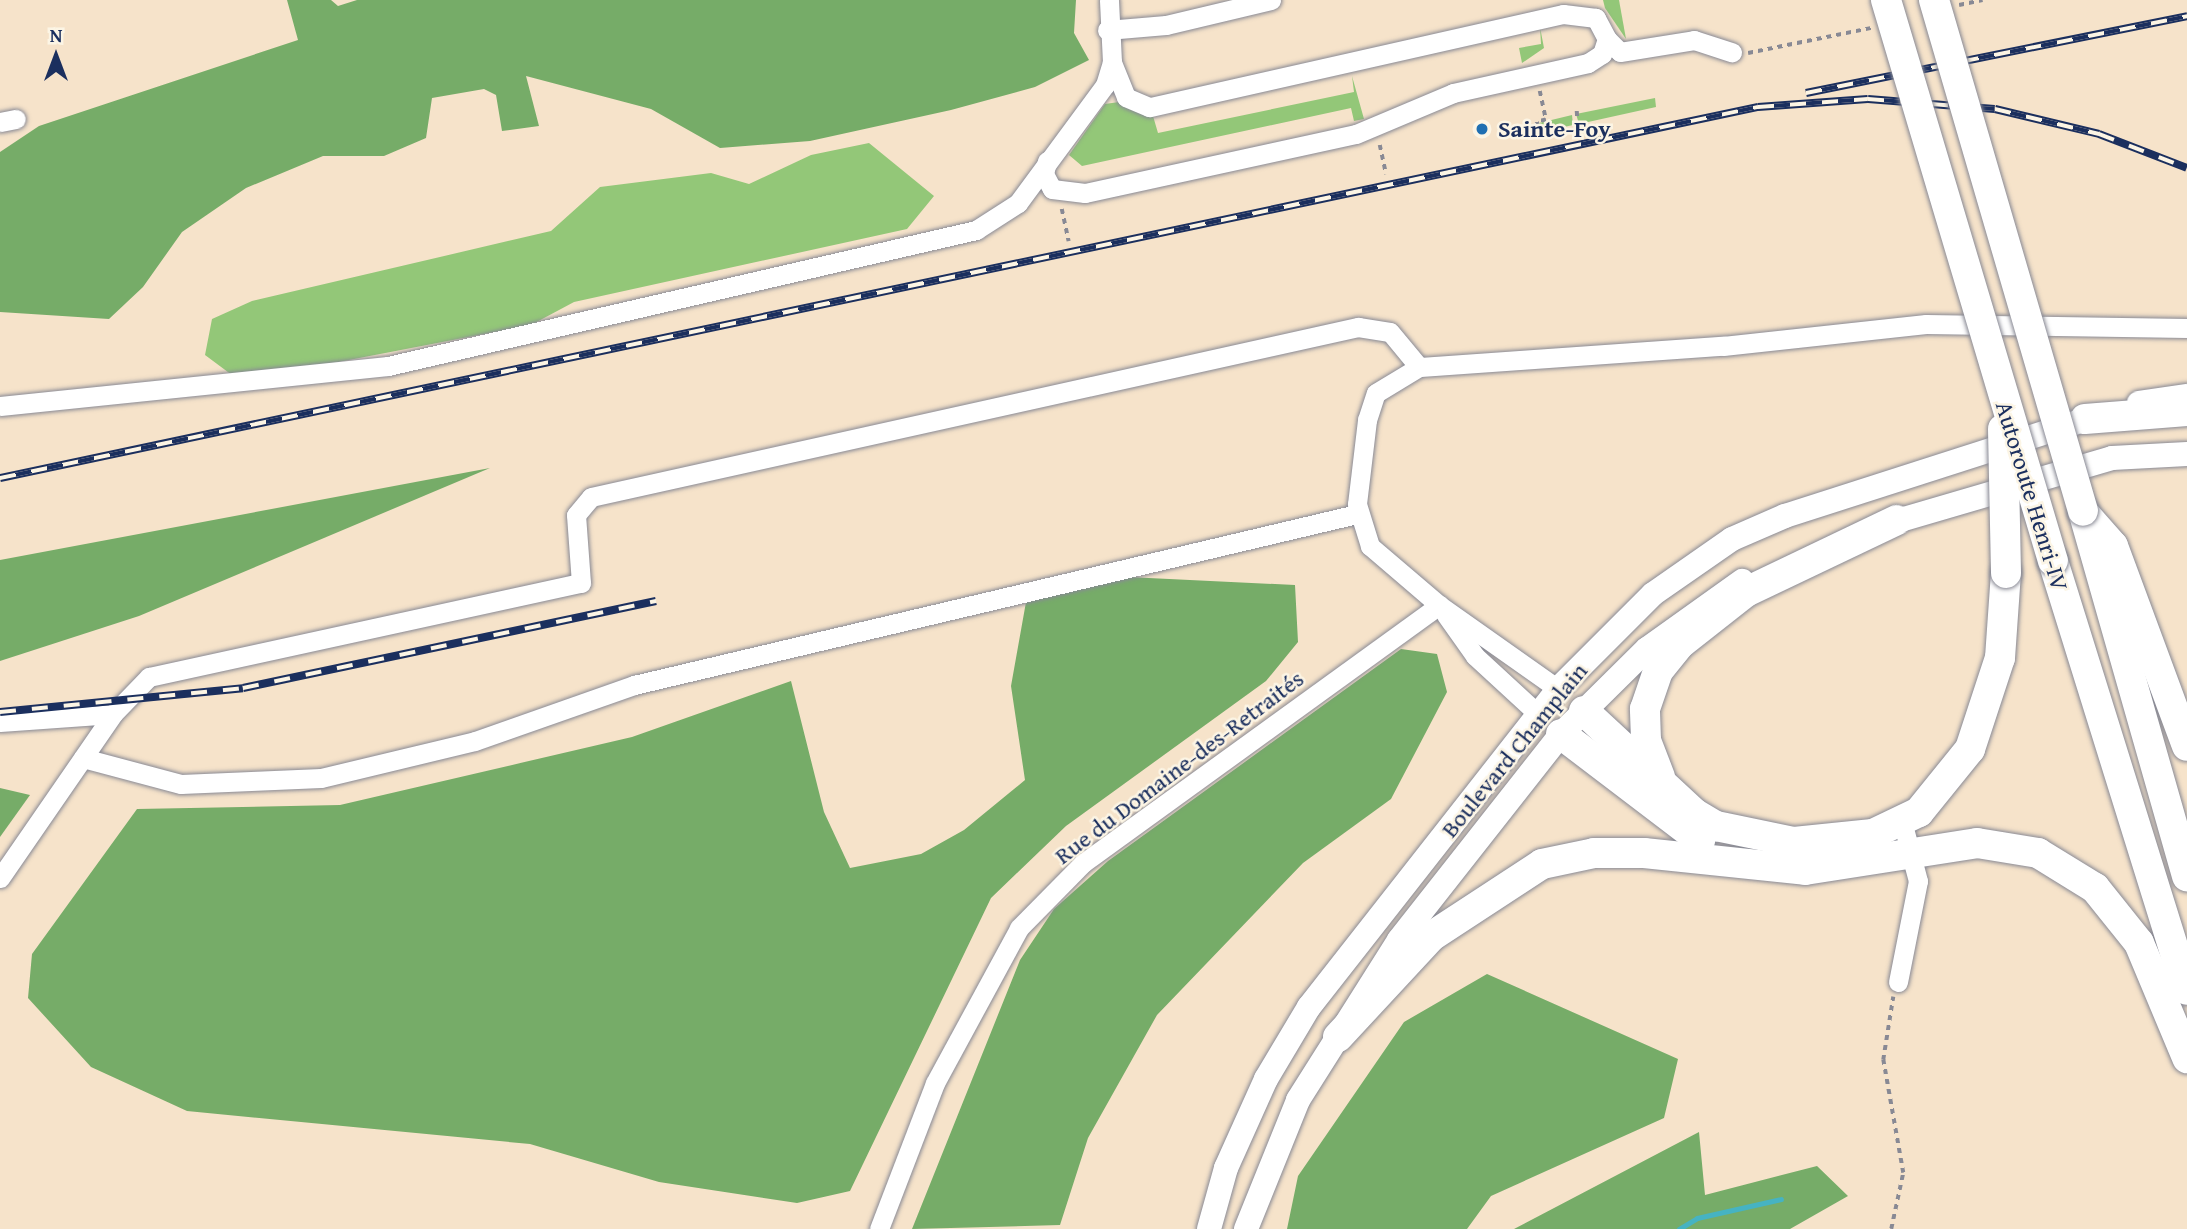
<!DOCTYPE html>
<html>
<head>
<meta charset="utf-8">
<style>
	body { margin:0 }
	#map { position:relative; width:2187px; height:1229px; overflow:hidden; background:#f6e3ca; font-family:"Gentium Book Plus",serif }
	div>[style] { position:absolute }
	[style*='--x'] { left:calc(var(--x)*1px); top:calc(var(--y)*1px); width:calc(var(--w)*1px); rotate:calc(var(--a)*1deg) }
	.green>* { inset:0; background:#93c778 }
	.forest>* { inset:0; background:#76ac68 }
	.stream>* { height:5px; margin:-2.5px; padding:0 2.5px; transform-origin:2.5px; border-radius:2.5px; background:#46b3c2 }
	.path>* { height:3.5px; margin-top:-1.75px; transform-origin:0; background:repeating-linear-gradient(90deg,#888994 0 5px,transparent 0 10px) }
	.roads { filter:drop-shadow(0 0 2px #888994) drop-shadow(0 0 2px #888994) }
	.minor>* { height:19px; margin:-9.5px; padding:0 9.5px; transform-origin:9.5px; border-radius:9.5px; background:#fff }
	.major>* { height:24px; margin:-12px; padding:0 12px; transform-origin:12px; border-radius:12px; background:#fff }
	.highway>* { height:30px; margin:-15px; padding:0 15px; transform-origin:15px; border-radius:15px; background:#fff }
	.rail>* { height:8px; margin-top:-4px; transform-origin:0; background:repeating-linear-gradient(90deg,#fcf5e5 0 16px,#1b2f5e 0 32px); box-sizing:border-box; border-block:2px solid #1b2f5e }
	.bridges { filter:drop-shadow(0 0 2px #888994) drop-shadow(0 0 2px #888994) }
	.highway-bridge>* { height:30px; margin:-15px; padding:0 15px; transform-origin:15px; border-radius:15px; background:#fff }
	.dots>* { width:19px; height:19px; translate:-50% -50%; box-sizing:border-box; border:4px solid #fcf5e5; border-radius:50% }
	span { translate:-50% -50%; white-space:nowrap; text-align:center; line-height:1.15; -webkit-text-stroke:5px #fcf5e5; paint-order:stroke }
	.poi-label { font-size:24px; color:#1b2f5e; font-weight:700 }
	.left { translate:0 -50%; text-align:left }
	.street-label { font-size:24px; color:#1b2f5e }
	.north { position:absolute; left:21px; top:21px; width:70px; height:70px; -webkit-text-stroke:5px #fcf5e5; paint-order:stroke; rotate:0deg; font-size:19px; font-weight:700; line-height:28px; text-align:center; color:#1b2f5e }
	.north::after { content:''; display:block; margin:auto; width:24px; height:32px; background:#1b2f5e; clip-path:polygon(50% 0,100% 100%,50% 72%,0 100%) }
</style>
</head>
<body>
<div id="map">
	<div class="green">
		<i style="clip-path:polygon(1603px 0,1619px 0,1626px 39px,1605px 8px)"></i>
		<i style="clip-path:polygon(1540px 27px,1544px 48px,1522px 63px,1519px 48px,1541px 44px)"></i>
		<i style="clip-path:polygon(1352px 76px,1364px 119px,1354px 121px,1351px 108px,1082px 166px,1069px 155px,1105px 104px,1119px 102px,1153px 116px,1158px 133px,1354px 92px)"></i>
		<i style="clip-path:polygon(1655px 98px,1656px 107px,1579px 124px,1576px 114px)"></i>
		<i style="clip-path:polygon(1572px 115px,1573px 125px,1541px 132px,1539px 123px)"></i>
		<i style="clip-path:polygon(869px 143px,934px 196px,907px 229px,574px 302px,531px 325px,240px 381px,205px 355px,212px 319px,252px 301px,551px 231px,600px 187px,711px 173px,749px 184px,811px 155px)"></i>
	</div>
	<div class="forest">
		<i style="clip-path:polygon(287px 0,331px 0,338px 6px,357px 0,1076px 0,1074px 33px,1089px 60px,1035px 87px,951px 110px,810px 141px,720px 148px,651px 109px,526px 76px,539px 126px,502px 131px,496px 95px,484px 89px,432px 98px,426px 138px,384px 156px,323px 156px,246px 188px,182px 232px,143px 287px,109px 319px,0 312px,0 152px,39px 126px,298px 40px)"></i>
		<i style="clip-path:polygon(490px 468px,139px 616px,0 661px,0 560px)"></i>
		<i style="clip-path:polygon(1128px 577px,1295px 585px,1298px 642px,1266px 681px,1066px 826px,991px 898px,850px 1191px,797px 1203px,659px 1182px,530px 1144px,187px 1111px,91px 1067px,28px 998px,32px 954px,137px 809px,340px 805px,632px 737px,791px 681px,824px 812px,850px 868px,921px 854px,964px 830px,1025px 780px,1011px 686px,1026px 602px)"></i>
		<i style="clip-path:polygon(1401px 649px,1437px 654px,1447px 692px,1391px 799px,1303px 863px,1157px 1015px,1088px 1138px,1060px 1225px,912px 1229px,1020px 960px,1054px 909px,1108px 861px)"></i>
		<i style="clip-path:polygon(0 788px,30px 795px,0 837px)"></i>
		<i style="clip-path:polygon(1487px 974px,1678px 1059px,1664px 1118px,1491px 1196px,1467px 1229px,1287px 1229px,1298px 1176px,1404px 1022px)"></i>
		<i style="clip-path:polygon(1699px 1132px,1705px 1195px,1817px 1166px,1848px 1196px,1790px 1229px,1514px 1229px)"></i>
	</div>
	<div class="stream">
		<i style="--x:1679;--y:1229;--w:21;--a:-31"></i>
		<i style="--x:1697;--y:1218;--w:86;--a:-12.7"></i>
	</div>
	<div class="path">
		<i style="--x:1959;--y:5;--w:24;--a:-12"></i>
		<i style="--x:1748;--y:53;--w:126;--a:-11.5"></i>
		<i style="--x:1540;--y:91;--w:30;--a:78"></i>
		<i style="--x:1546;--y:120;--w:9;--a:167"></i>
		<i style="--x:1537;--y:122;--w:18;--a:77"></i>
		<i style="--x:1577;--y:111;--w:21;--a:87"></i>
		<i style="--x:1380;--y:145;--w:30;--a:78"></i>
		<i style="--x:1062;--y:209;--w:33;--a:78"></i>
		<i style="--x:1891;--y:1229;--w:57;--a:-77.9"></i>
		<i style="--x:1903;--y:1173;--w:115;--a:-100"></i>
		<i style="--x:1883;--y:1060;--w:64;--a:-81"></i>
	</div>
	<div class="roads">
		<div class="minor">
			<i style="--x:1107;--y:30;--w:59;--a:-4.8"></i>
			<i style="--x:1166;--y:25;--w:108;--a:-13.4"></i>
			<i style="--x:1607;--y:39;--w:18;--a:45"></i>
			<i style="--x:1620;--y:52;--w:75;--a:-9.2"></i>
			<i style="--x:1694;--y:40;--w:40;--a:18"></i>
			<i style="--x:0;--y:122;--w:16;--a:-11"></i>
			<i style="--x:1047;--y:161;--w:13;--a:103"></i>
			<i style="--x:1044;--y:174;--w:17;--a:62"></i>
			<i style="--x:1052;--y:189;--w:33;--a:7"></i>
			<i style="--x:1085;--y:193;--w:277;--a:-12.3"></i>
			<i style="--x:1356;--y:134;--w:105;--a:-22.9"></i>
			<i style="--x:1453;--y:93;--w:138;--a:-12.5"></i>
			<i style="--x:1588;--y:63;--w:17;--a:-33"></i>
			<i style="--x:1602;--y:54;--w:16;--a:-72"></i>
			<i style="--x:1607;--y:39;--w:24;--a:-118"></i>
			<i style="--x:1596;--y:18;--w:33;--a:-173"></i>
			<i style="--x:1563;--y:14;--w:424;--a:167.3"></i>
			<i style="--x:1149;--y:107;--w:25;--a:-157"></i>
			<i style="--x:1126;--y:97;--w:38;--a:-112"></i>
			<i style="--x:0;--y:406;--w:390;--a:-5.9"></i>
			<i style="--x:388;--y:366;--w:604;--a:-13.02"></i>
			<i style="--x:976;--y:230;--w:50;--a:-32.7"></i>
			<i style="--x:1018;--y:203;--w:147;--a:-53.6"></i>
			<i style="--x:1105;--y:85;--w:24;--a:-73"></i>
			<i style="--x:1112;--y:62;--w:62;--a:-92.8"></i>
			<i style="--x:1446;--y:615;--w:50;--a:54.7"></i>
			<i style="--x:1475;--y:656;--w:86;--a:42.6"></i>
			<i style="--x:1558;--y:689;--w:146;--a:-144.8"></i>
			<i style="--x:1439;--y:605;--w:91;--a:-139.5"></i>
			<i style="--x:1370;--y:546;--w:44;--a:-107.2"></i>
			<i style="--x:1357;--y:504;--w:85;--a:-83.2"></i>
			<i style="--x:1367;--y:420;--w:28;--a:-72"></i>
			<i style="--x:1376;--y:393;--w:50;--a:-31.2"></i>
			<i style="--x:1419;--y:367;--w:305;--a:-4"></i>
			<i style="--x:1723;--y:346;--w:204;--a:-6.2"></i>
			<i style="--x:1926;--y:324;--w:261;--a:0.9"></i>
			<i style="--x:0;--y:722;--w:113;--a:-4"></i>
			<i style="--x:83;--y:758;--w:101;--a:14.9"></i>
			<i style="--x:181;--y:784;--w:140;--a:-2.5"></i>
			<i style="--x:321;--y:778;--w:158;--a:-13.5"></i>
			<i style="--x:475;--y:741;--w:169;--a:-19.4"></i>
			<i style="--x:634;--y:685;--w:743;--a:-13.31"></i>
			<i style="--x:0;--y:878;--w:199;--a:-55.4"></i>
			<i style="--x:113;--y:714;--w:52;--a:-45.8"></i>
			<i style="--x:149;--y:677;--w:442;--a:-12.3"></i>
			<i style="--x:581;--y:583;--w:68;--a:-94.2"></i>
			<i style="--x:576;--y:515;--w:23;--a:-50"></i>
			<i style="--x:591;--y:497;--w:786;--a:-12.5"></i>
			<i style="--x:1358;--y:327;--w:32;--a:9"></i>
			<i style="--x:1390;--y:332;--w:45;--a:50.4"></i>
			<i style="--x:1898;--y:982;--w:103;--a:-78.8"></i>
			<i style="--x:1918;--y:881;--w:62;--a:-104.9"></i>
			<i style="--x:879;--y:1229;--w:156;--a:-69"></i>
			<i style="--x:935;--y:1083;--w:176;--a:-61.5"></i>
			<i style="--x:1019;--y:928;--w:91;--a:-45.4"></i>
			<i style="--x:1083;--y:863;--w:440;--a:-35.9"></i>
		</div>
		<div class="major">
			<i style="--x:2139;--y:403;--w:49;--a:-8.3"></i>
			<i style="--x:1880;--y:526;--w:242;--a:-16.3"></i>
			<i style="--x:2112;--y:458;--w:75;--a:-3.1"></i>
			<i style="--x:1209;--y:1229;--w:63;--a:-74.4"></i>
			<i style="--x:1226;--y:1168;--w:98;--a:-65.8"></i>
			<i style="--x:1266;--y:1079;--w:84;--a:-59.2"></i>
			<i style="--x:1309;--y:1007;--w:404;--a:-51.9"></i>
			<i style="--x:1558;--y:689;--w:134;--a:-45"></i>
			<i style="--x:1653;--y:594;--w:96;--a:-34.8"></i>
			<i style="--x:1732;--y:539;--w:58;--a:-23.5"></i>
			<i style="--x:1785;--y:516;--w:304;--a:-17.8"></i>
			<i style="--x:1246;--y:1229;--w:139;--a:-68"></i>
			<i style="--x:1298;--y:1100;--w:189;--a:-57.7"></i>
			<i style="--x:1399;--y:940;--w:262;--a:-51.8"></i>
			<i style="--x:1561;--y:734;--w:121;--a:-44.7"></i>
			<i style="--x:1647;--y:649;--w:117;--a:-35.6"></i>
		</div>
		<div class="highway">
			<i style="--x:2085;--y:419;--w:102;--a:-4.5"></i>
			<i style="--x:2083;--y:511;--w:380;--a:74.1"></i>
			<i style="--x:2083;--y:512;--w:45;--a:48.6"></i>
			<i style="--x:2113;--y:546;--w:213;--a:69.7"></i>
			<i style="--x:2053;--y:561;--w:449;--a:72.7"></i>
			<i style="--x:1584;--y:711;--w:150;--a:42.8"></i>
			<i style="--x:1694;--y:813;--w:26;--a:31"></i>
			<i style="--x:1716;--y:826;--w:80;--a:11.6"></i>
			<i style="--x:1794;--y:842;--w:79;--a:-5.8"></i>
			<i style="--x:1873;--y:834;--w:51;--a:-25.6"></i>
			<i style="--x:1919;--y:812;--w:81;--a:-51"></i>
			<i style="--x:1970;--y:749;--w:96;--a:-71.8"></i>
			<i style="--x:2000;--y:658;--w:85;--a:-86"></i>
			<i style="--x:1561;--y:734;--w:175;--a:37.3"></i>
			<i style="--x:1660;--y:777;--w:40;--a:-111"></i>
			<i style="--x:1646;--y:740;--w:31;--a:-92"></i>
			<i style="--x:1645;--y:709;--w:40;--a:-71.1"></i>
			<i style="--x:1658;--y:671;--w:35;--a:-51"></i>
			<i style="--x:1680;--y:644;--w:84;--a:-38.2"></i>
			<i style="--x:1746;--y:592;--w:167;--a:-25.5"></i>
			<i style="--x:1338;--y:1037;--w:138;--a:-47.1"></i>
			<i style="--x:1432;--y:936;--w:131;--a:-33.2"></i>
			<i style="--x:1542;--y:864;--w:53;--a:-11.9"></i>
			<i style="--x:1594;--y:853;--w:50;--a:0"></i>
			<i style="--x:1644;--y:853;--w:162;--a:6"></i>
			<i style="--x:1805;--y:870;--w:174;--a:-8.9"></i>
			<i style="--x:1977;--y:843;--w:62;--a:9.3"></i>
			<i style="--x:2038;--y:853;--w:67;--a:31.6"></i>
			<i style="--x:2095;--y:888;--w:70;--a:51.3"></i>
			<i style="--x:2139;--y:943;--w:125;--a:67.3"></i>
		</div>
	</div>
	<div class="rail">
		<i style="--x:1806;--y:93;--w:389;--a:-11.4"></i>
		<i style="--x:0;--y:478;--w:1797;--a:-11.92"></i>
		<i style="--x:1758;--y:107;--w:110;--a:-4.2"></i>
		<i style="--x:1868;--y:99;--w:127;--a:4.5"></i>
		<i style="--x:1995;--y:109;--w:107;--a:13.5"></i>
		<i style="--x:2099;--y:134;--w:94;--a:21.1"></i>
		<i style="--x:0;--y:712;--w:244;--a:-5.6"></i>
		<i style="--x:243;--y:688;--w:422;--a:-11.9"></i>
	</div>
	<div class="bridges">
		<div class="highway-bridge">
			<i style="--x:1886;--y:0;--w:585;--a:73.42"></i>
			<i style="--x:1934;--y:0;--w:532;--a:73.74"></i>
			<i style="--x:2003;--y:429;--w:144;--a:88.8"></i>
		</div>
	</div>
	<div class="dots">
		<i style="left:1482px;top:129px;background:#1f6fb2"></i>
	</div>
	<div class="poi-label">
		<span class="left" style="left:1498px;top:129px">Sainte-Foy</span>
	</div>
	<div class="street-label">
		<span style="left:2032px;top:496px;rotate:73deg">Autoroute Henri-IV</span>
		<span style="left:1514px;top:750px;rotate:-51deg">Boulevard Champlain</span>
		<span style="left:1179px;top:767px;rotate:-37deg">Rue du Domaine-des-Retraités</span>
	</div>
	<div class="north">N</div>
</div>
</body>
</html>
